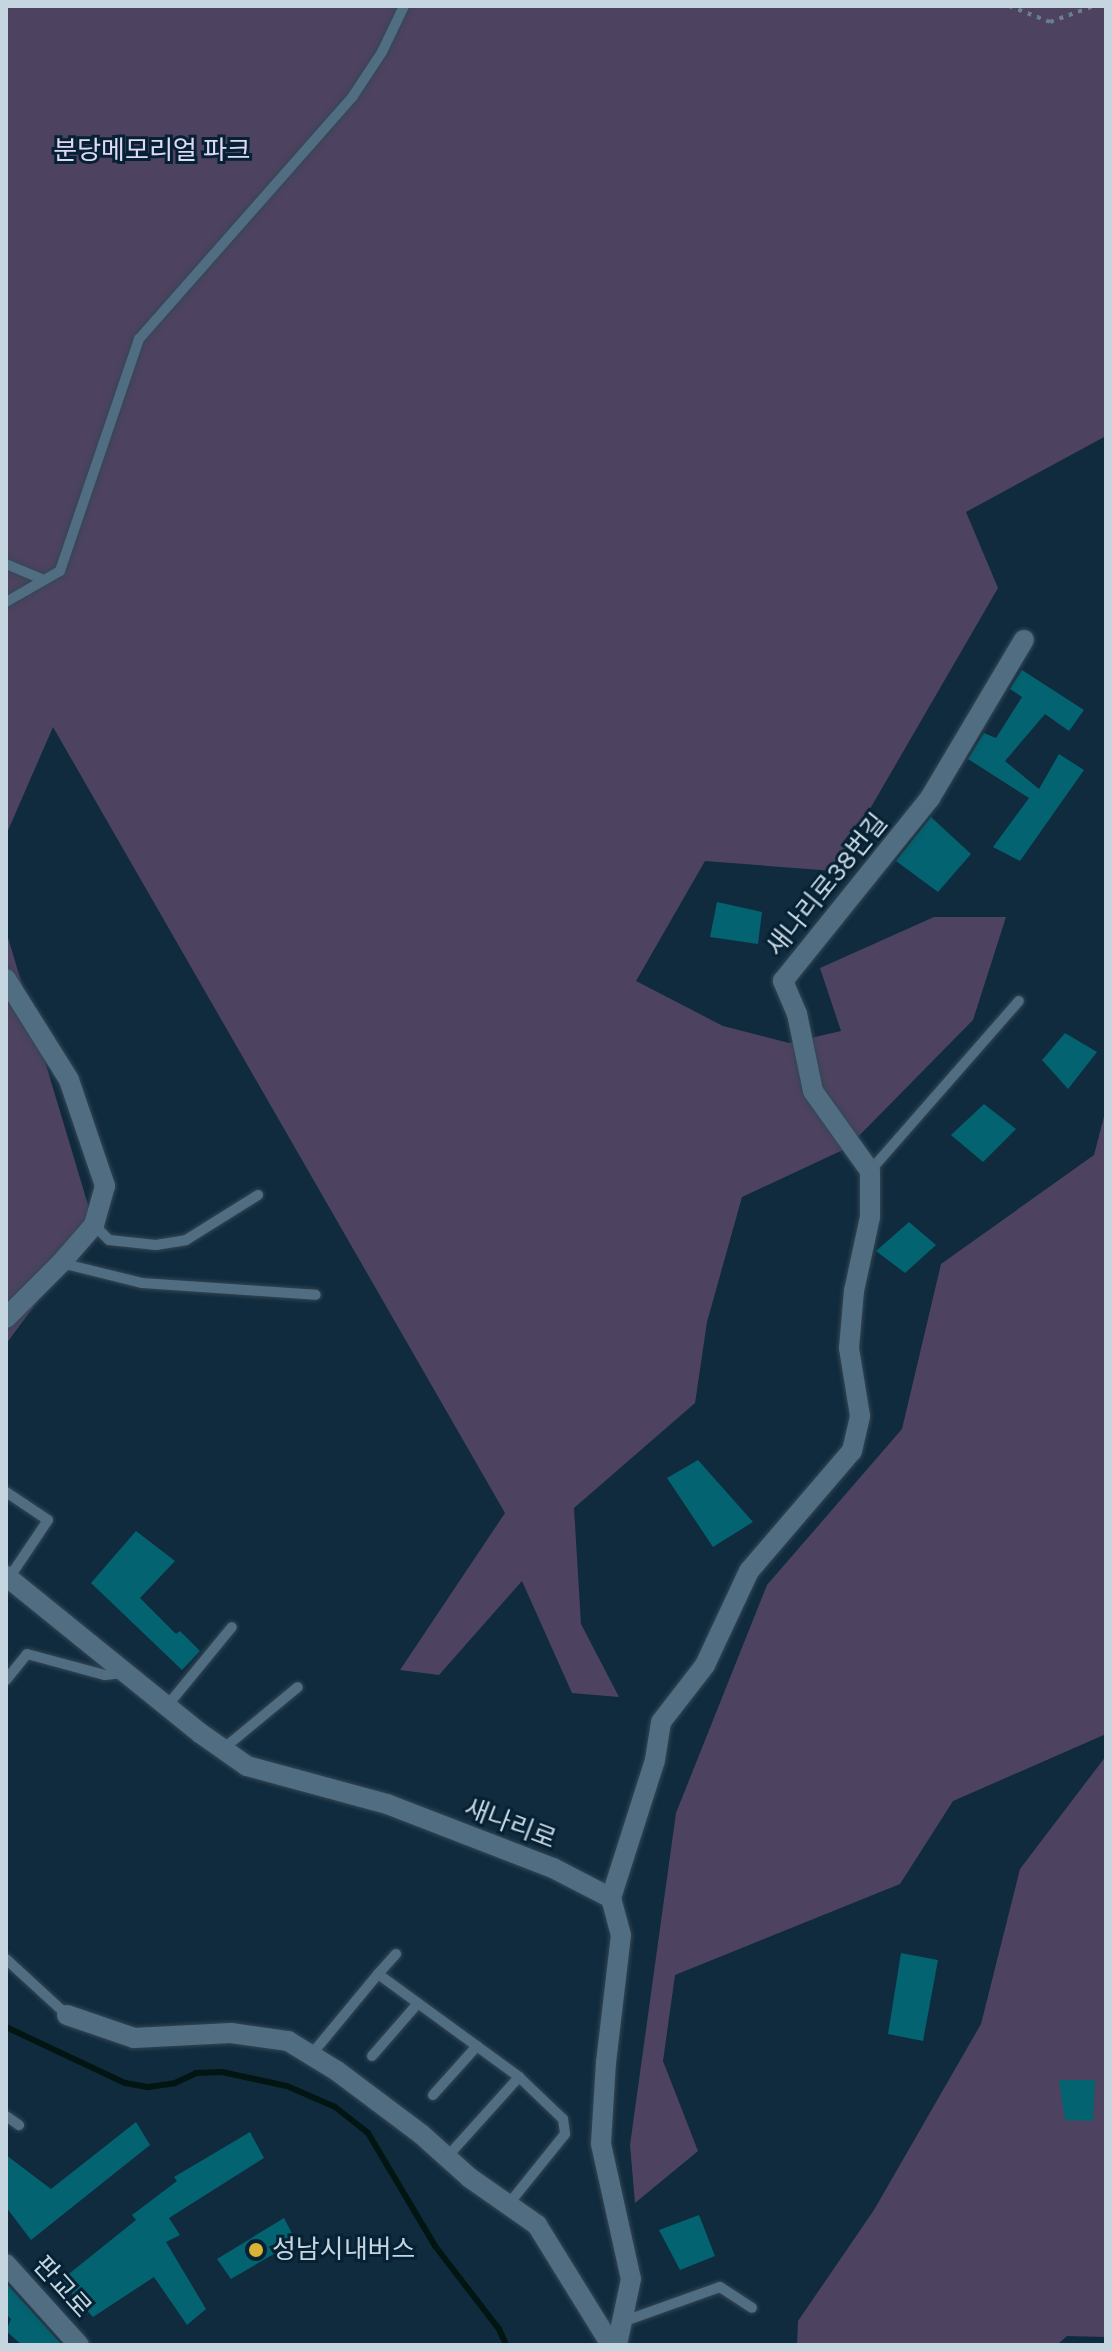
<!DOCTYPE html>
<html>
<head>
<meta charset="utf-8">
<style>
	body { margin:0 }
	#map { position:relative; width:1112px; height:2351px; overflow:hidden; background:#102b3d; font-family:Karla,"Noto Sans KR",sans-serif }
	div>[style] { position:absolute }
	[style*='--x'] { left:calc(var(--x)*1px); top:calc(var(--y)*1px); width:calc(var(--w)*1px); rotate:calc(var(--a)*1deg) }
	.green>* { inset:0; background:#4d4360 }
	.stream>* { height:6px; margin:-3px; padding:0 3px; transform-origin:3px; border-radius:3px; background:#011612 }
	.building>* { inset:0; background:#036370 }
	.path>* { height:4px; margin-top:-2px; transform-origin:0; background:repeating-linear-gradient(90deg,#697f8d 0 4px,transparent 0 10px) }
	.roads { filter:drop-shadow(0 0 2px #334654) drop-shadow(0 0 2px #334654) }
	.service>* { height:10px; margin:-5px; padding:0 5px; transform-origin:5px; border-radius:5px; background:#516d82 }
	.minor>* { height:20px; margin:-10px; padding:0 10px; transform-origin:10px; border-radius:10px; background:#516d82 }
	.dots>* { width:22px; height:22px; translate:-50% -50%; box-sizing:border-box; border:4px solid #062133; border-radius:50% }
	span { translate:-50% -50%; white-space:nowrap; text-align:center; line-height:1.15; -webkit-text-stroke:6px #062133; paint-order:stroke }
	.park-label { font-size:26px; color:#e1d8f7 }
	.street-label { font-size:26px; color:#c6d6e1 }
	.poi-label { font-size:26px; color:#c6d6e1 }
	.left { translate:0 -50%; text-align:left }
	.frame { position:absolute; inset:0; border:8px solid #c6d6e1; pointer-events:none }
</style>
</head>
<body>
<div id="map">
	<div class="green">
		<i style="clip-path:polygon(6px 6px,1106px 6px,1106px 436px,966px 512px,998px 588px,834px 871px,705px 861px,636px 981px,723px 1026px,789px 1043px,841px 1031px,820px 968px,934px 917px,1006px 917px,973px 1020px,847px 1148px,742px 1197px,707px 1322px,695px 1403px,574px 1508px,581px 1624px,619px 1697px,572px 1693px,522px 1581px,439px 1675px,400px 1670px,505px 1513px,53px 727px,6px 835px)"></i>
		<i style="clip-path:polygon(6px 931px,94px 1225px,6px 1344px)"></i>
		<i style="clip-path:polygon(1106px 1109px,1106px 1734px,953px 1801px,900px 1884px,675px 1975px,663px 2061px,698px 2151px,635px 2203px,630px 2145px,676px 1813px,767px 1585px,902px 1429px,941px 1264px,1094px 1155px)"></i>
		<i style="clip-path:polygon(1106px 1756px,1106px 2337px,1067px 2336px,1057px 2345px,797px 2345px,798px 2321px,874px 2210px,981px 2024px,1020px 1869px)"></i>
	</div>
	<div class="stream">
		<i style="--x:6;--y:2027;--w:132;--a:25.2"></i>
		<i style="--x:125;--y:2083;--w:23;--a:10"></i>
		<i style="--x:148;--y:2087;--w:27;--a:-8"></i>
		<i style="--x:175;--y:2083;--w:23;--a:-25"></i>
		<i style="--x:196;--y:2073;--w:26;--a:-2"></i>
		<i style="--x:222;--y:2072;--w:66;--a:12.2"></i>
		<i style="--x:287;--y:2086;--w:52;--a:23.6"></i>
		<i style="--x:335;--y:2107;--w:42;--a:38.2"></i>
		<i style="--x:368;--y:2133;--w:131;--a:59.3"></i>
		<i style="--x:435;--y:2246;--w:105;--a:52.4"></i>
		<i style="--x:499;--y:2329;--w:17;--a:66"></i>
	</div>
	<div class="building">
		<i style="clip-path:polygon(1022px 670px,1084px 710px,1069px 731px,1045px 714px,1005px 761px,1039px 789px,1059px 754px,1084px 770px,1020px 861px,993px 847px,1029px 798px,968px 759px,984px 733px,996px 738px,1022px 697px,1010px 689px)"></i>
		<i style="clip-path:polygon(931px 817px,971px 854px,938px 892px,896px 861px)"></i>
		<i style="clip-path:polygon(717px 902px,762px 912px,758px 944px,710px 937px)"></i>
		<i style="clip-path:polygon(1065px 1033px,1097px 1052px,1068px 1089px,1042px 1060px)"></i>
		<i style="clip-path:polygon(984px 1104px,1016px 1129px,983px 1162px,951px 1135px)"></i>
		<i style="clip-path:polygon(909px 1222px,936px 1245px,905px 1273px,876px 1251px)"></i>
		<i style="clip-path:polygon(698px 1460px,753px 1522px,713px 1547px,667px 1478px)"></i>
		<i style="clip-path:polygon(136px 1531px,175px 1561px,140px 1598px,176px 1634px,180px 1631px,200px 1651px,182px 1670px,91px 1583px)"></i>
		<i style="clip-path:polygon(901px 1953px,938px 1960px,923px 2041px,888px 2034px)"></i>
		<i style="clip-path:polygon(1059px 2080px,1095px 2080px,1093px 2121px,1065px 2120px)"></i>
		<i style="clip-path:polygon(136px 2122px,150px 2145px,31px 2240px,6px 2207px,6px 2155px,51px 2189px)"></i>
		<i style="clip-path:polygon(250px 2132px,264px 2158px,169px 2218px,180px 2235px,166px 2242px,206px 2309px,187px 2325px,154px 2277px,93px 2317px,60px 2281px,136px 2220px,132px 2215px,177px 2181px,174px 2177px)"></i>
		<i style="clip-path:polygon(699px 2215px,715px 2256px,680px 2270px,659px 2230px)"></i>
		<i style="clip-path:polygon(284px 2218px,296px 2241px,231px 2279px,217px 2259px)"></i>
		<i style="clip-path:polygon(6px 2283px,62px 2345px,22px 2345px,6px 2331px,11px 2319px,6px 2314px)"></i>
	</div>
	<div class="path">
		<i style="--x:1009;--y:6;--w:44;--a:21.3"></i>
		<i style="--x:1050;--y:22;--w:47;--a:-20"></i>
	</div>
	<div class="roads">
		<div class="service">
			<i style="--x:6;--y:564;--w:41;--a:22.8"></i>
			<i style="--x:6;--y:602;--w:62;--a:-29.9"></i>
			<i style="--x:60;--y:571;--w:245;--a:-71.2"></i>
			<i style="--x:139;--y:339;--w:324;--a:-48.6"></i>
			<i style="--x:353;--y:96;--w:53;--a:-56.6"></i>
			<i style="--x:382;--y:52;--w:51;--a:-64.4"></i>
			<i style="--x:870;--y:1171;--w:226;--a:-48.8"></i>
			<i style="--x:94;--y:1225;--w:21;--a:45"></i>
			<i style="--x:109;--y:1240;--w:47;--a:6.1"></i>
			<i style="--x:156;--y:1245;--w:30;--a:-9"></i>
			<i style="--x:186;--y:1240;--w:85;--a:-32"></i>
			<i style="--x:61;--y:1263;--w:83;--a:13.9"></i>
			<i style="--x:142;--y:1283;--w:174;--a:3.9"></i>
			<i style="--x:6;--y:1492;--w:50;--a:33.7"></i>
			<i style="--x:48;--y:1520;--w:70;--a:123.9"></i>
			<i style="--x:6;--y:1680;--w:33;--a:-51"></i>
			<i style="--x:27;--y:1654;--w:81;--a:15.1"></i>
			<i style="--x:105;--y:1675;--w:18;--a:-6"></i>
			<i style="--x:167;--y:1706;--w:102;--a:-50.6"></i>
			<i style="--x:223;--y:1749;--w:97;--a:-39.6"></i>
			<i style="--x:6;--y:1959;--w:83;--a:42.6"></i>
			<i style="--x:378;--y:1974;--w:27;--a:-48"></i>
			<i style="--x:311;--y:2055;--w:105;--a:-50.4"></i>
			<i style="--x:378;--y:1974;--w:175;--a:36.1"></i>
			<i style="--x:372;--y:2056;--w:70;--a:-49"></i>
			<i style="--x:433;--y:2095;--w:66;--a:-48.1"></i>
			<i style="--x:6;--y:2116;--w:16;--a:35"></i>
			<i style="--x:447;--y:2157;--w:108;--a:-48"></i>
			<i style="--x:519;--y:2077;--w:61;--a:43.7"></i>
			<i style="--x:563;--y:2119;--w:15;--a:82"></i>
			<i style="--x:565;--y:2134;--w:91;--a:128.8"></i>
			<i style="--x:622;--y:2322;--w:104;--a:-19.7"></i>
			<i style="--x:720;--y:2287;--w:38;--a:33"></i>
		</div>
		<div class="minor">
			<i style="--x:6;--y:979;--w:119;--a:58"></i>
			<i style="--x:69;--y:1080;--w:112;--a:71.2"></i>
			<i style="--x:105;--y:1186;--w:41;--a:105.8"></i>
			<i style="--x:94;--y:1225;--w:50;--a:131"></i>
			<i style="--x:61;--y:1263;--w:78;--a:135"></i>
			<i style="--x:6;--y:1576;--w:250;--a:39"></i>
			<i style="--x:200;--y:1733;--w:57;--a:35.1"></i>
			<i style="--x:247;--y:1766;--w:145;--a:15.2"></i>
			<i style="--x:387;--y:1804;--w:178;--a:21.1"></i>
			<i style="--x:553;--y:1868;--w:65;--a:27.3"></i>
			<i style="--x:611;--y:1898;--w:38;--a:75"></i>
			<i style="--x:621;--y:1935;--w:128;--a:96.7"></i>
			<i style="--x:606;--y:2062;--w:82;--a:93.5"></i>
			<i style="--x:601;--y:2144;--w:138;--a:77.5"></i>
			<i style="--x:631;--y:2279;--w:67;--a:102"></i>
			<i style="--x:611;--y:1898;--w:145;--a:-72.3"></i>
			<i style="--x:655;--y:1760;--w:38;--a:-81"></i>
			<i style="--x:661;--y:1722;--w:72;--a:-52.3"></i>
			<i style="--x:705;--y:1665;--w:104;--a:-64.9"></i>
			<i style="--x:749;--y:1571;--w:158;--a:-49.4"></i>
			<i style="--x:852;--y:1451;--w:36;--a:-77"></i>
			<i style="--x:860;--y:1416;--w:69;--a:-99.2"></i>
			<i style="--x:849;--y:1348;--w:57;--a:-85"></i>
			<i style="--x:854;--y:1291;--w:76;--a:-77.8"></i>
			<i style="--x:870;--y:1217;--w:46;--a:-90"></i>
			<i style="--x:870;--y:1171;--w:98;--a:-125.5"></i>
			<i style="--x:813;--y:1091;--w:79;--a:-101.7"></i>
			<i style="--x:797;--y:1014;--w:36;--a:-113"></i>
			<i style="--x:783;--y:981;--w:235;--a:-51.2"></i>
			<i style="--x:930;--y:798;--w:184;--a:-59.3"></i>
			<i style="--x:67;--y:2015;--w:71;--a:18.9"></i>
			<i style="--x:134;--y:2038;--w:97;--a:-3"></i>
			<i style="--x:231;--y:2033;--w:58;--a:8"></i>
			<i style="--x:288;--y:2041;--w:57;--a:31.5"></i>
			<i style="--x:337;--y:2071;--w:105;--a:36.9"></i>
			<i style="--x:421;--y:2134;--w:66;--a:41.9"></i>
			<i style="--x:470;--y:2178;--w:82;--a:35"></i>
			<i style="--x:537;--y:2225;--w:141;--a:58.3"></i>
			<i style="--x:6;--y:2264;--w:109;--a:48"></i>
		</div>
	</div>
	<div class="dots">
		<i style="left:256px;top:2250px;background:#d9b334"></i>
	</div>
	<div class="park-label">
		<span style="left:152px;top:151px">분당메모리얼 파크</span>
	</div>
	<div class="street-label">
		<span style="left:827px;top:885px;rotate:-51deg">새나리로38번길</span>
		<span style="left:510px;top:1824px;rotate:21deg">새나리로</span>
		<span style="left:62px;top:2287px;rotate:48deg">판교로</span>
	</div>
	<div class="poi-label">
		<span class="left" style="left:272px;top:2250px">성남시내버스</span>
	</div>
	<div class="frame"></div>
</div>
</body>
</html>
